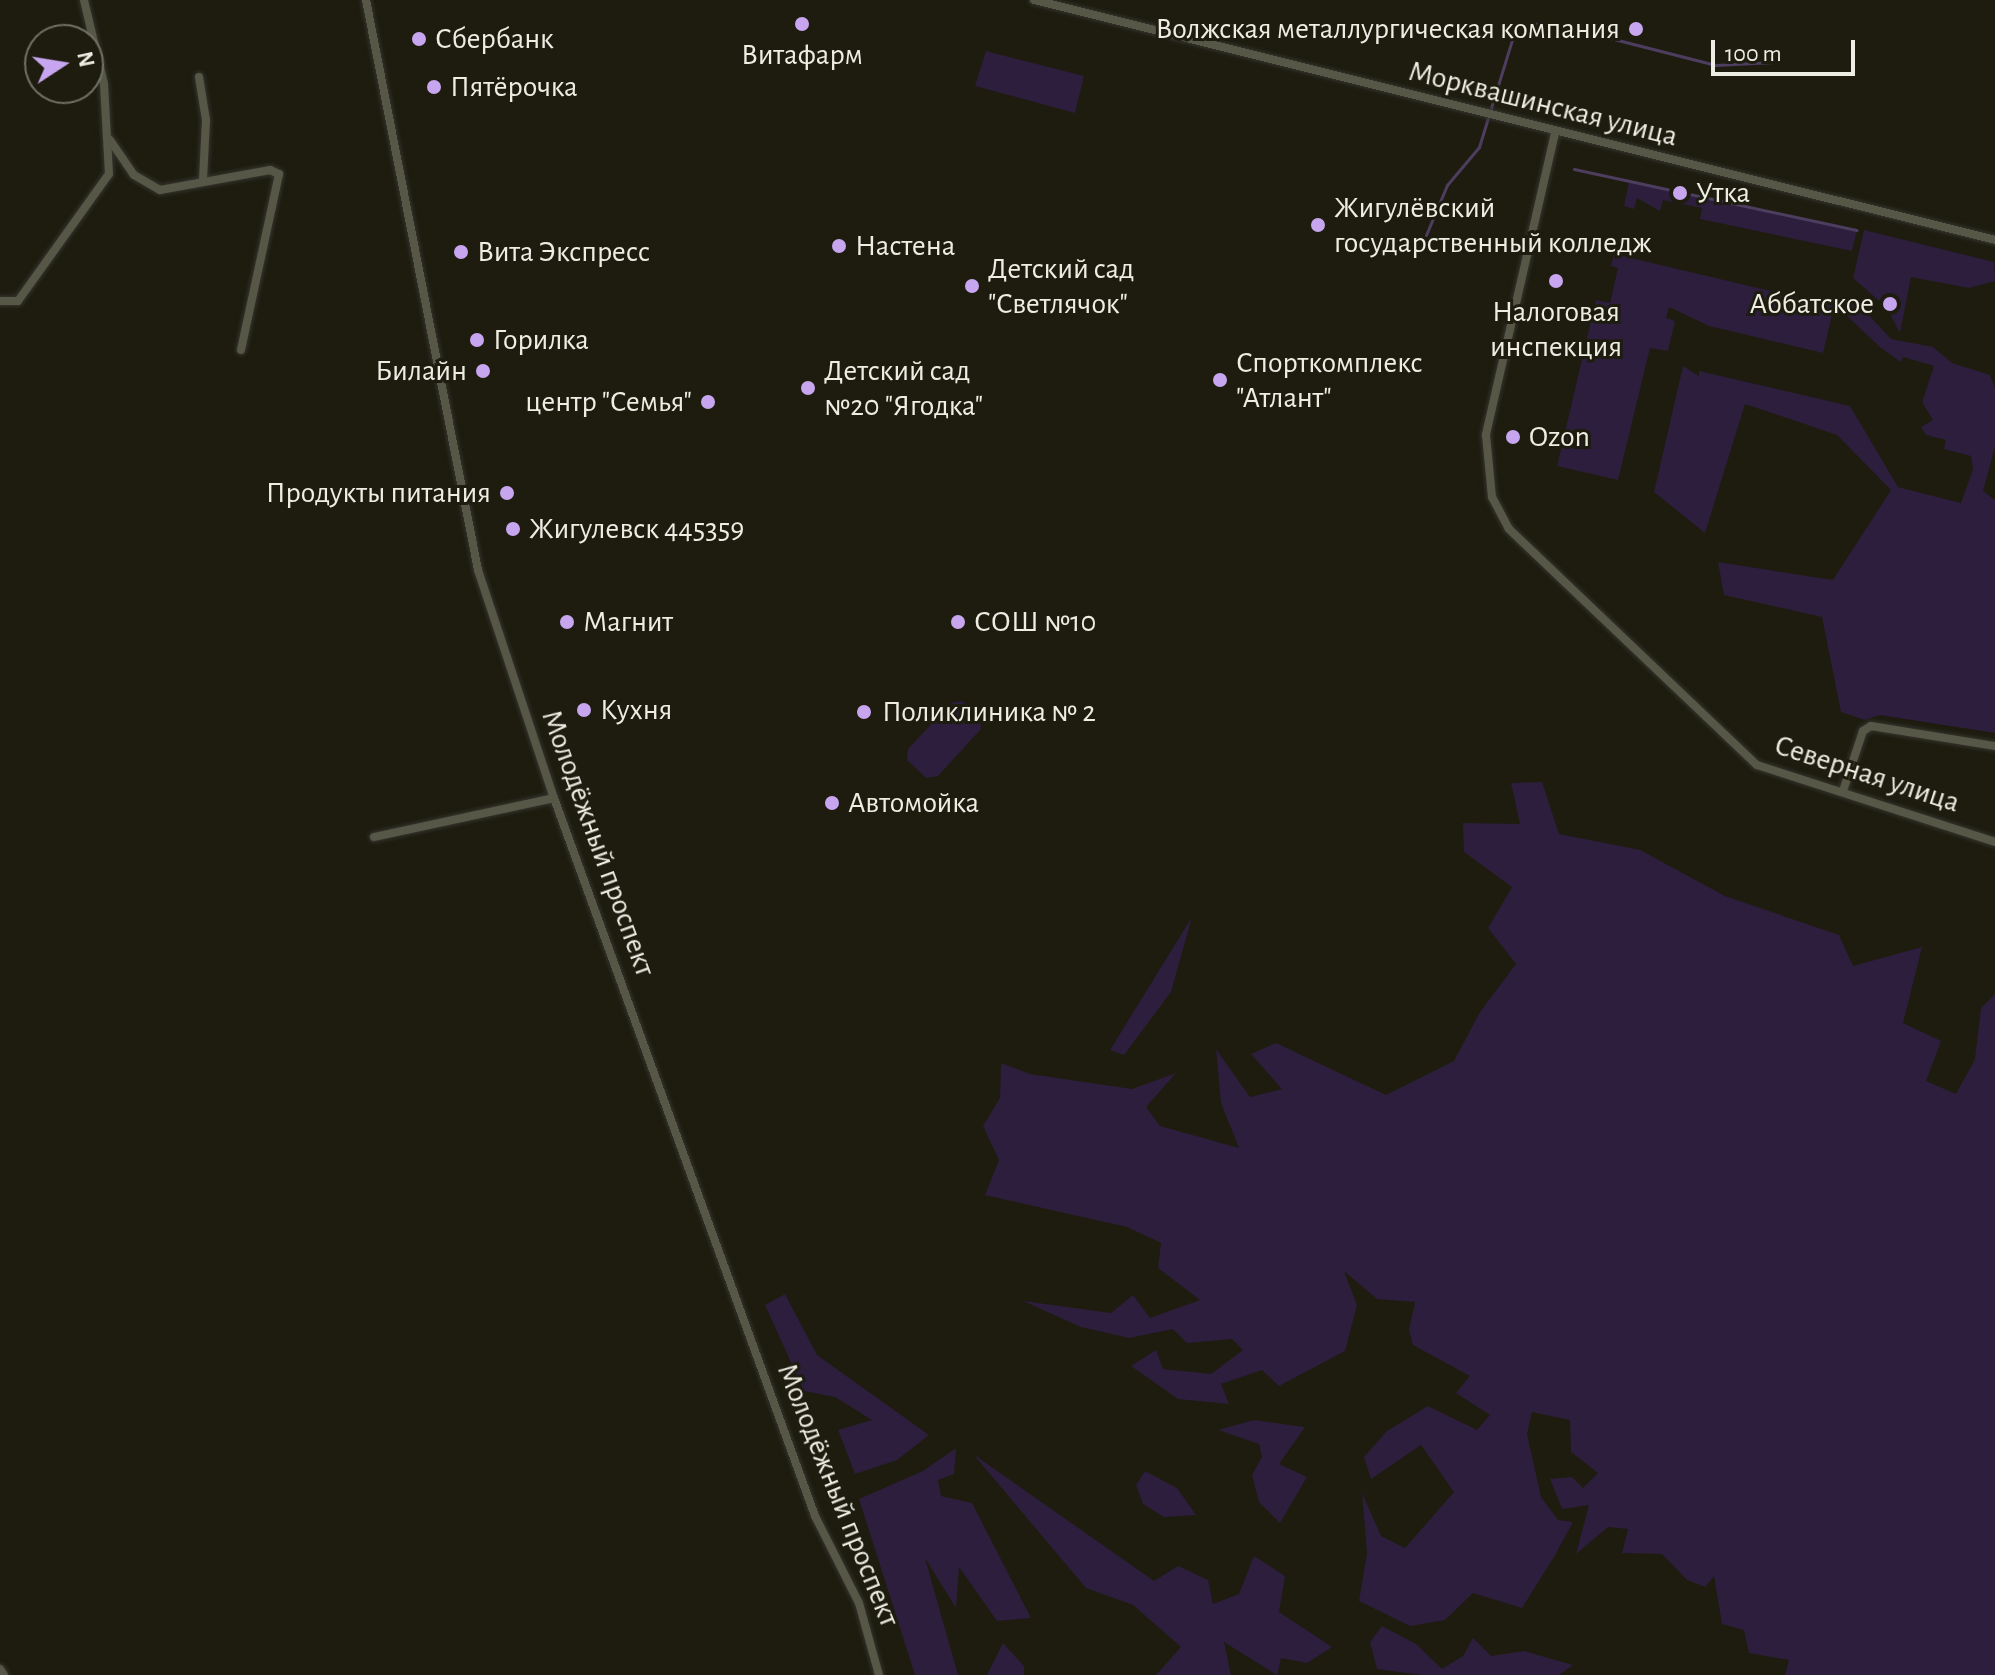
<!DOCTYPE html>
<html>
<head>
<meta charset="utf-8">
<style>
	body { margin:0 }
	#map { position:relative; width:1995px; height:1675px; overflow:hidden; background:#1d1c0f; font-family:"Alegreya Sans",sans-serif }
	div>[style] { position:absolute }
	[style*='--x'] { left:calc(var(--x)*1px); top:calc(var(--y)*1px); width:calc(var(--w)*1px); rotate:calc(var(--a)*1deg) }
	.green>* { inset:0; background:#2c1e3c }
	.stream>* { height:3px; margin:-1.5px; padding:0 1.5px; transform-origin:1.5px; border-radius:1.5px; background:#4d3d5e }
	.roads { filter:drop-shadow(0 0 2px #35352e) drop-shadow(0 0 2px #35352e) }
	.street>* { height:8px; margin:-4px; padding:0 4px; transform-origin:4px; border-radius:4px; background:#575748 }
	.dots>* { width:22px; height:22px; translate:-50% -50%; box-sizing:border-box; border:4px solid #1d1c0f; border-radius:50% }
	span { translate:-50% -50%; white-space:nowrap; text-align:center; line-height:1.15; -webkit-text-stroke:6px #1d1c0f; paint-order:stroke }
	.poi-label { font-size:30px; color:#edede4 }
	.right { translate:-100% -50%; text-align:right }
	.left { translate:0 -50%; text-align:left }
	.street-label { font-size:30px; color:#edede4 }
	.north { position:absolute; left:24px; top:24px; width:80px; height:80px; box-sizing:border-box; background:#1d1c0f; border:2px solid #707064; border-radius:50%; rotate:78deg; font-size:22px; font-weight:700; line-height:32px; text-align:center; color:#edede4 }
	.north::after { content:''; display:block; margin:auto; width:28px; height:36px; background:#c7a6ef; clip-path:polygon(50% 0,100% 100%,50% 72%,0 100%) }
	.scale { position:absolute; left:1711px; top:40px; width:144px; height:36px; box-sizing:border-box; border:4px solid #edede4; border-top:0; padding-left:10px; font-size:24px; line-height:28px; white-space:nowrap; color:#edede4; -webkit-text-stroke:6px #1d1c0f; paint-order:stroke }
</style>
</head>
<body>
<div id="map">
	<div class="green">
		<i style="clip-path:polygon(986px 51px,1084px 76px,1075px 113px,975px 86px)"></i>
		<i style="clip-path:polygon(1629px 182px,1857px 230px,1852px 251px,1700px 219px,1702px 208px,1663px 200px,1660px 211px,1637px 198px,1634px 209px,1624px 206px)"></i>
		<i style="clip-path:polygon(1864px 230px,1994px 262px,1995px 281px,1969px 288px,1911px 277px,1900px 333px,1889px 312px,1891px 303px,1878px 300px,1853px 278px)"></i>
		<i style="clip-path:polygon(1614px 254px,1834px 306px,1823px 353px,1709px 326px,1669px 307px,1666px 318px,1675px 321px,1668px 351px,1650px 348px,1618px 480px,1557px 466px,1596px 300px,1610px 303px,1618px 268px,1611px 266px)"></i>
		<i style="clip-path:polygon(1855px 300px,1891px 339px,1933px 347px,1952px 363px,1990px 375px,1995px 388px,1995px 447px,1983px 491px,1995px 500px,1995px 733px,1880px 715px,1865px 720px,1841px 712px,1822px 617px,1724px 595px,1718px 562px,1833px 580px,1891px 490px,1837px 435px,1745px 404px,1705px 533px,1654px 492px,1683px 366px,1699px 376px,1699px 371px,1850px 406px,1898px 487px,1961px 503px,1973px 469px,1971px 456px,1944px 449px,1946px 440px,1926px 435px,1921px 427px,1933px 420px,1922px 402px,1934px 366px,1903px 357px,1901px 362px,1881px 348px,1847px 316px,1849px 301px)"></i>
		<i style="clip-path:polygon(962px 701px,980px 718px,981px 729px,938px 776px,926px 778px,907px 760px,908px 749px,951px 703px)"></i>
		<i style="clip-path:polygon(1542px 782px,1559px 834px,1640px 850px,1725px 896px,1839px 935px,1853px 966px,1922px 947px,1903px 1023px,1941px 1041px,1926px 1081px,1956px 1094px,1975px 1059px,1981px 1008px,1995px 994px,1995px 1675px,1785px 1675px,1789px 1660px,1749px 1653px,1744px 1630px,1722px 1624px,1714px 1576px,1705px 1587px,1687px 1580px,1662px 1554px,1622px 1553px,1628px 1529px,1608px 1527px,1576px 1554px,1589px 1505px,1562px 1509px,1550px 1479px,1572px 1477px,1583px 1488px,1598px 1473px,1571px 1452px,1570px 1420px,1532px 1412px,1527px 1434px,1541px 1497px,1558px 1520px,1573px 1522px,1554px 1557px,1522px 1608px,1473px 1593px,1445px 1620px,1410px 1626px,1359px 1601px,1367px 1553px,1362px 1493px,1381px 1536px,1405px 1548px,1454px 1492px,1421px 1445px,1371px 1479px,1364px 1457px,1387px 1431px,1428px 1406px,1477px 1430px,1490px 1415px,1456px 1393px,1470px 1376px,1413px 1345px,1409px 1330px,1415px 1302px,1377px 1299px,1344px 1271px,1357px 1305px,1345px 1351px,1279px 1386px,1262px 1370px,1221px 1384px,1229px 1404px,1178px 1399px,1131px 1366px,1156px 1350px,1163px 1369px,1211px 1374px,1243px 1350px,1232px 1339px,1187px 1343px,1173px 1329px,1129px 1338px,1081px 1327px,1023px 1301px,1111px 1313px,1133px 1295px,1150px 1318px,1200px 1300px,1158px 1268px,1161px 1243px,1127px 1227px,985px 1195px,999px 1160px,983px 1126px,1000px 1098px,1001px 1063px,1030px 1074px,1132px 1089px,1176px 1073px,1146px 1107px,1160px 1126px,1239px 1148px,1221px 1103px,1216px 1049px,1250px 1097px,1282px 1089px,1251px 1054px,1276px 1043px,1386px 1095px,1454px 1061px,1480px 1012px,1516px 964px,1488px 928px,1512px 887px,1464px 852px,1463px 823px,1520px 824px,1511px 783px)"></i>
		<i style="clip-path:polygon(1192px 917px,1171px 992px,1124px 1055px,1110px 1050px)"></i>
		<i style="clip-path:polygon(785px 1294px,817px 1355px,929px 1435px,897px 1460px,855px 1474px,838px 1430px,872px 1420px,835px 1397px,804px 1391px,765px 1305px)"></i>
		<i style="clip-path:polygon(1254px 1420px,1305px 1427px,1279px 1464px,1307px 1477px,1280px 1523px,1259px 1502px,1252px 1475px,1262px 1457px,1259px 1444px,1218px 1430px)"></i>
		<i style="clip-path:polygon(956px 1448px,954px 1474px,938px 1480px,941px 1496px,972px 1503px,1031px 1618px,997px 1621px,959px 1567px,956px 1608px,925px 1558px,958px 1675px,915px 1675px,859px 1499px,923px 1471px)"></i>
		<i style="clip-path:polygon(973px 1454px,1154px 1581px,1178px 1566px,1208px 1580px,1213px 1604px,1239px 1594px,1254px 1556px,1285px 1576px,1279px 1612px,1332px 1647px,1307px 1663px,1281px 1658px,1277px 1675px,1224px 1642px,1231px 1675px,1156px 1675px,1181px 1647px,1133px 1605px,1086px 1588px)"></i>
		<i style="clip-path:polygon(1145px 1471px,1177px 1488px,1196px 1515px,1164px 1517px,1143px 1504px,1136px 1485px)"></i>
		<i style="clip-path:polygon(1382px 1626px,1416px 1644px,1442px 1669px,1463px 1656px,1473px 1638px,1491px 1656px,1524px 1651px,1573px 1665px,1559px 1675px,1422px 1675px,1377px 1669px,1370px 1642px)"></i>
		<i style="clip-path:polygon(1003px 1643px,1024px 1666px,1024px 1675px,987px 1675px)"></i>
	</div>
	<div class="stream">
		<i style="--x:1574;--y:169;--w:289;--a:12.2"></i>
		<i style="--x:1426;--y:235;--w:54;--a:-67.2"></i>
		<i style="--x:1447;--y:185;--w:50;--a:-49.9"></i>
		<i style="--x:1479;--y:147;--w:126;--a:-72.9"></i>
		<i style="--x:1516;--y:27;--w:31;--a:-9"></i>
		<i style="--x:1547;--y:22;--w:174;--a:14.3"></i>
		<i style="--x:1716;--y:65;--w:57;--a:-3"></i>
	</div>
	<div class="roads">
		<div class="street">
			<i style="--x:366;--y:0;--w:581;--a:78.88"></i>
			<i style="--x:478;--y:570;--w:240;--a:71.6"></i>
			<i style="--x:554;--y:798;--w:764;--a:70.02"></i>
			<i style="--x:815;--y:1516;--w:97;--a:63.2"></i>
			<i style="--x:859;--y:1603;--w:75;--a:74.5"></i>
			<i style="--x:1034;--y:0;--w:991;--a:14.02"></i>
			<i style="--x:199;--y:77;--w:44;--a:80.8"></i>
			<i style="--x:206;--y:120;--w:60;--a:92.9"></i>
			<i style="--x:1555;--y:133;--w:310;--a:102.9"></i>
			<i style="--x:1486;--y:435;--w:62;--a:84.5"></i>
			<i style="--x:1492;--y:497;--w:36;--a:62"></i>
			<i style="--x:1509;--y:529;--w:342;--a:43.6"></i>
			<i style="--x:1757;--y:765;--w:250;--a:17.9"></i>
			<i style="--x:110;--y:140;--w:42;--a:55.6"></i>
			<i style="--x:134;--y:175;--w:30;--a:30"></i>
			<i style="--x:160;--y:190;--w:112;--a:-10.3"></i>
			<i style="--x:270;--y:170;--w:10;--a:24"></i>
			<i style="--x:279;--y:174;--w:180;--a:102.2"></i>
			<i style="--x:0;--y:301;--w:18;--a:0"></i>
			<i style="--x:18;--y:301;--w:156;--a:-54.4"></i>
			<i style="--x:109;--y:174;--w:90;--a:-93.2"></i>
			<i style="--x:104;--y:84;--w:86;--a:-103.4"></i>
			<i style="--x:1843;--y:791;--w:63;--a:-71.6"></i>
			<i style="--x:1863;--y:731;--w:9;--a:-32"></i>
			<i style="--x:1871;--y:726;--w:126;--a:9.2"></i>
			<i style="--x:374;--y:837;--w:184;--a:-12.2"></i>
			<i style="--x:0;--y:1669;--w:7;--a:56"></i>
		</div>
	</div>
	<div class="dots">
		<i style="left:802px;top:24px;background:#c7a6ef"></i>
		<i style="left:1636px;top:29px;background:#c7a6ef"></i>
		<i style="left:419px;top:39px;background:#c7a6ef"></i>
		<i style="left:434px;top:87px;background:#c7a6ef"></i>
		<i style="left:1680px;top:193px;background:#c7a6ef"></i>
		<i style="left:1318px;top:225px;background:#c7a6ef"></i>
		<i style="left:839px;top:246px;background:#c7a6ef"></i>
		<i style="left:461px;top:252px;background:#c7a6ef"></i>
		<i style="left:1556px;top:281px;background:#c7a6ef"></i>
		<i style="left:972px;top:286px;background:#c7a6ef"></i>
		<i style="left:1890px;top:304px;background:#c7a6ef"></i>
		<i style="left:477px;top:340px;background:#c7a6ef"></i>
		<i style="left:483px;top:371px;background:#c7a6ef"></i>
		<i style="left:1220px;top:380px;background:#c7a6ef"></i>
		<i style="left:808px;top:388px;background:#c7a6ef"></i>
		<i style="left:708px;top:402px;background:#c7a6ef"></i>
		<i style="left:1513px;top:437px;background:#c7a6ef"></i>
		<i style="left:507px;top:493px;background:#c7a6ef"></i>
		<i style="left:513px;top:529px;background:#c7a6ef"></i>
		<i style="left:567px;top:622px;background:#c7a6ef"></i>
		<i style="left:958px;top:622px;background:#c7a6ef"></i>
		<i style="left:584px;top:710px;background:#c7a6ef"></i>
		<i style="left:864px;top:712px;background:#c7a6ef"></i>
		<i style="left:832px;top:803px;background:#c7a6ef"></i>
	</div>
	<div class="poi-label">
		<span class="right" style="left:1620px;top:29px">Волжская металлургическая компания</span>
		<span class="left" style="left:435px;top:39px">Сбербанк</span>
		<span style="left:802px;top:55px">Витафарм</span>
		<span class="left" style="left:450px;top:87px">Пятёрочка</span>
		<span class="left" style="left:1696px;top:193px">Утка</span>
		<span class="left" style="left:1334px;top:225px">Жигулёвский<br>государственный колледж</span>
		<span class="left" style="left:855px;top:246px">Настена</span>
		<span class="left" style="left:477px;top:252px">Вита Экспресс</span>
		<span class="left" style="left:988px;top:286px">Детский сад<br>"Светлячок"</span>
		<span class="right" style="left:1874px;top:304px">Аббатское</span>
		<span style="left:1556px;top:329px">Налоговая<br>инспекция</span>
		<span class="left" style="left:493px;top:340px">Горилка</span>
		<span class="left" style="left:1236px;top:380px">Спорткомплекс<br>"Атлант"</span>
		<span class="right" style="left:467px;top:371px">Билайн</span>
		<span class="left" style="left:824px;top:388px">Детский сад<br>№20 "Ягодка"</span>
		<span class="right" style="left:692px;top:402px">центр "Семья"</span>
		<span class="left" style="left:1529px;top:437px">Ozon</span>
		<span class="right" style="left:491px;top:493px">Продукты питания</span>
		<span class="left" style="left:529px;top:529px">Жигулевск 445359</span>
		<span class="left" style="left:583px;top:622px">Магнит</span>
		<span class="left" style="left:974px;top:622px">СОШ №10</span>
		<span class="left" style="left:600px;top:710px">Кухня</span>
		<span class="left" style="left:882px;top:712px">Поликлиника № 2</span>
		<span class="left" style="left:848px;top:803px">Автомойка</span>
	</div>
	<div class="street-label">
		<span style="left:1543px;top:104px;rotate:14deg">Морквашинская улица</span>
		<span style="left:1867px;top:774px;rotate:18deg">Северная улица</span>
		<span style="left:598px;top:843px;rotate:70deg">Молодёжный проспект</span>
		<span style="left:838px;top:1495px;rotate:68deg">Молодёжный проспект</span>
	</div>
	<div class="north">N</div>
	<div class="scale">100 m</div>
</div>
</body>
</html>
